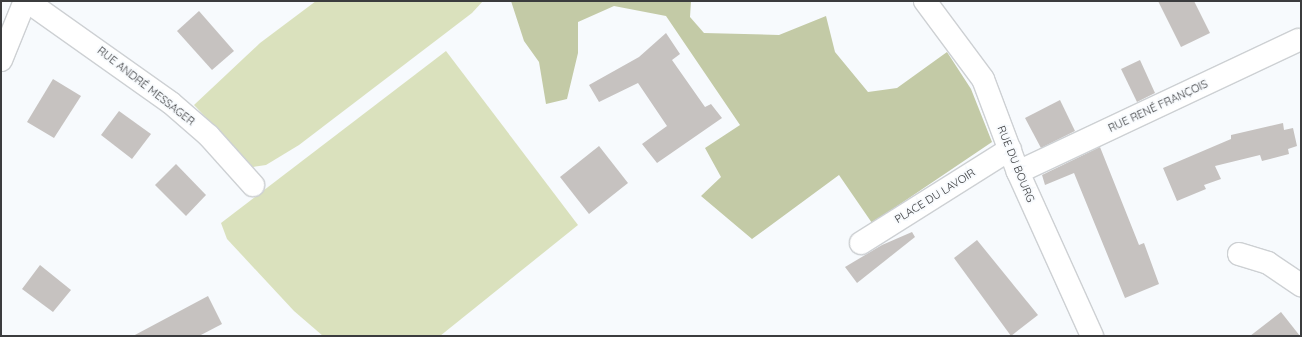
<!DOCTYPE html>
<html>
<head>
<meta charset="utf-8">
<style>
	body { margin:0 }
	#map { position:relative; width:1302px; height:337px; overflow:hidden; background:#f7fafd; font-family:Quicksand,sans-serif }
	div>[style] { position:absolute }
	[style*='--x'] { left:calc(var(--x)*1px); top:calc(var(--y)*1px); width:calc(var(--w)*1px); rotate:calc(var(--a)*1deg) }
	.green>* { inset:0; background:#dae1bd }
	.forest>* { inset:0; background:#c3caa6 }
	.building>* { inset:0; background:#c6c2c0 }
	.roads { filter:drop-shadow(1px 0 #cdd0d3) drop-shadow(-1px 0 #cdd0d3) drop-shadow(0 1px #cdd0d3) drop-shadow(0 -1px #cdd0d3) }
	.minor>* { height:22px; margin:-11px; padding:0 11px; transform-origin:11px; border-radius:11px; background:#fff }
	span { translate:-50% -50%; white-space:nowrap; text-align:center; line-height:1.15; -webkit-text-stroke:3.5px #f7fafd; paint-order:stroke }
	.street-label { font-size:11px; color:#3b3c3e }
	.frame { position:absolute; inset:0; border:2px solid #3b3c3e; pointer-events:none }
</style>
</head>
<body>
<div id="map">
	<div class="green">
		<i style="clip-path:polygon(316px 1px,483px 1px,472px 13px,299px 145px,266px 165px,253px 167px,194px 105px,260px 43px)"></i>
		<i style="clip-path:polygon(446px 51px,578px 225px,440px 336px,323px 336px,294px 311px,227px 239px,221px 223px)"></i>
	</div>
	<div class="forest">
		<i style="clip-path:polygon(511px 1px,691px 1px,690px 17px,704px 33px,779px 35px,826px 16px,835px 52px,868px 92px,897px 88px,947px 52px,971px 89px,992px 142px,872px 223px,839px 175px,752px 239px,701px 196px,721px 177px,705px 148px,740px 125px,666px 16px,614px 6px,578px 22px,578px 53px,567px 99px,546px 104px,539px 62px,524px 41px)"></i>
	</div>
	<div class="building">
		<i style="clip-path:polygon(1158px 1px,1194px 1px,1210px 33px,1181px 47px)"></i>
		<i style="clip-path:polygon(199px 11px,234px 51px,212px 70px,177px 31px)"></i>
		<i style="clip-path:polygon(666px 33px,680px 54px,672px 60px,705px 107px,711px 104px,722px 118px,657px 163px,642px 144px,667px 126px,638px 83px,599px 102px,589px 85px,639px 57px)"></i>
		<i style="clip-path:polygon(1140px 60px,1155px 93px,1137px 102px,1121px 69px)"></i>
		<i style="clip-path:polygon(53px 79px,81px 96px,54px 138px,27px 122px)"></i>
		<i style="clip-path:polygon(1060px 100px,1075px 131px,1041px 148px,1025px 118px)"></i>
		<i style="clip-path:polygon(119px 111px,151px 134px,132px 159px,101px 135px)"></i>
		<i style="clip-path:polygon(1283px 123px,1284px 130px,1293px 128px,1297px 146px,1288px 149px,1289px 154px,1262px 161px,1260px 155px,1215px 166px,1221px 179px,1204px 185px,1206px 189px,1177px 201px,1163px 168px,1231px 139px,1231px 135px)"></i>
		<i style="clip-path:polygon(599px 146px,628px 183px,589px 214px,560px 177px)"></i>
		<i style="clip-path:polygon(1100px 147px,1139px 245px,1144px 243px,1159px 284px,1125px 298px,1074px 173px,1045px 185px,1042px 175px)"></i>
		<i style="clip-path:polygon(176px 164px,206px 195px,186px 216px,155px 185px)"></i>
		<i style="clip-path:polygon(912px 232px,915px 237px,857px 283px,845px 267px,882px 245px)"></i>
		<i style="clip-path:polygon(977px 240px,1038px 315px,1011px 336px,954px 258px)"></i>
		<i style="clip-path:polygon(40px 265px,71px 290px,53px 312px,22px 289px)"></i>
		<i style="clip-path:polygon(208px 296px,222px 324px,199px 336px,133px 336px)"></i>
		<i style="clip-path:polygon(1281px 312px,1300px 336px,1250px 336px)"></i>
	</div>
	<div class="roads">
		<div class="minor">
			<i style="--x:27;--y:1;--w:176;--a:35.3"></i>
			<i style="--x:171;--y:103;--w:50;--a:41"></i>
			<i style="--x:209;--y:136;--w:66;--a:48.1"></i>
			<i style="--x:925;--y:1;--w:97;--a:53.4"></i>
			<i style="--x:983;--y:79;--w:99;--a:69.4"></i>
			<i style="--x:1018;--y:172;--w:180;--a:65.7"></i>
			<i style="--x:1;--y:60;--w:64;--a:-67.9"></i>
			<i style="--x:1018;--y:172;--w:310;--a:-25.2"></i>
			<i style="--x:861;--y:243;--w:176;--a:-32.2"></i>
			<i style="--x:1239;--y:254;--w:30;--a:17"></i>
			<i style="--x:1268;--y:263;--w:40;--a:34"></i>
		</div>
	</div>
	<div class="street-label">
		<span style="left:146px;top:86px;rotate:38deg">RUE ANDRÉ MESSAGER</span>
		<span style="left:1158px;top:106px;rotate:-25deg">RUE RENÉ FRANÇOIS</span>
		<span style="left:1016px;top:164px;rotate:68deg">RUE DU BOURG</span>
		<span style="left:935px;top:196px;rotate:-32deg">PLACE DU LAVOIR</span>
	</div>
	<div class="frame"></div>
</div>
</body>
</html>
